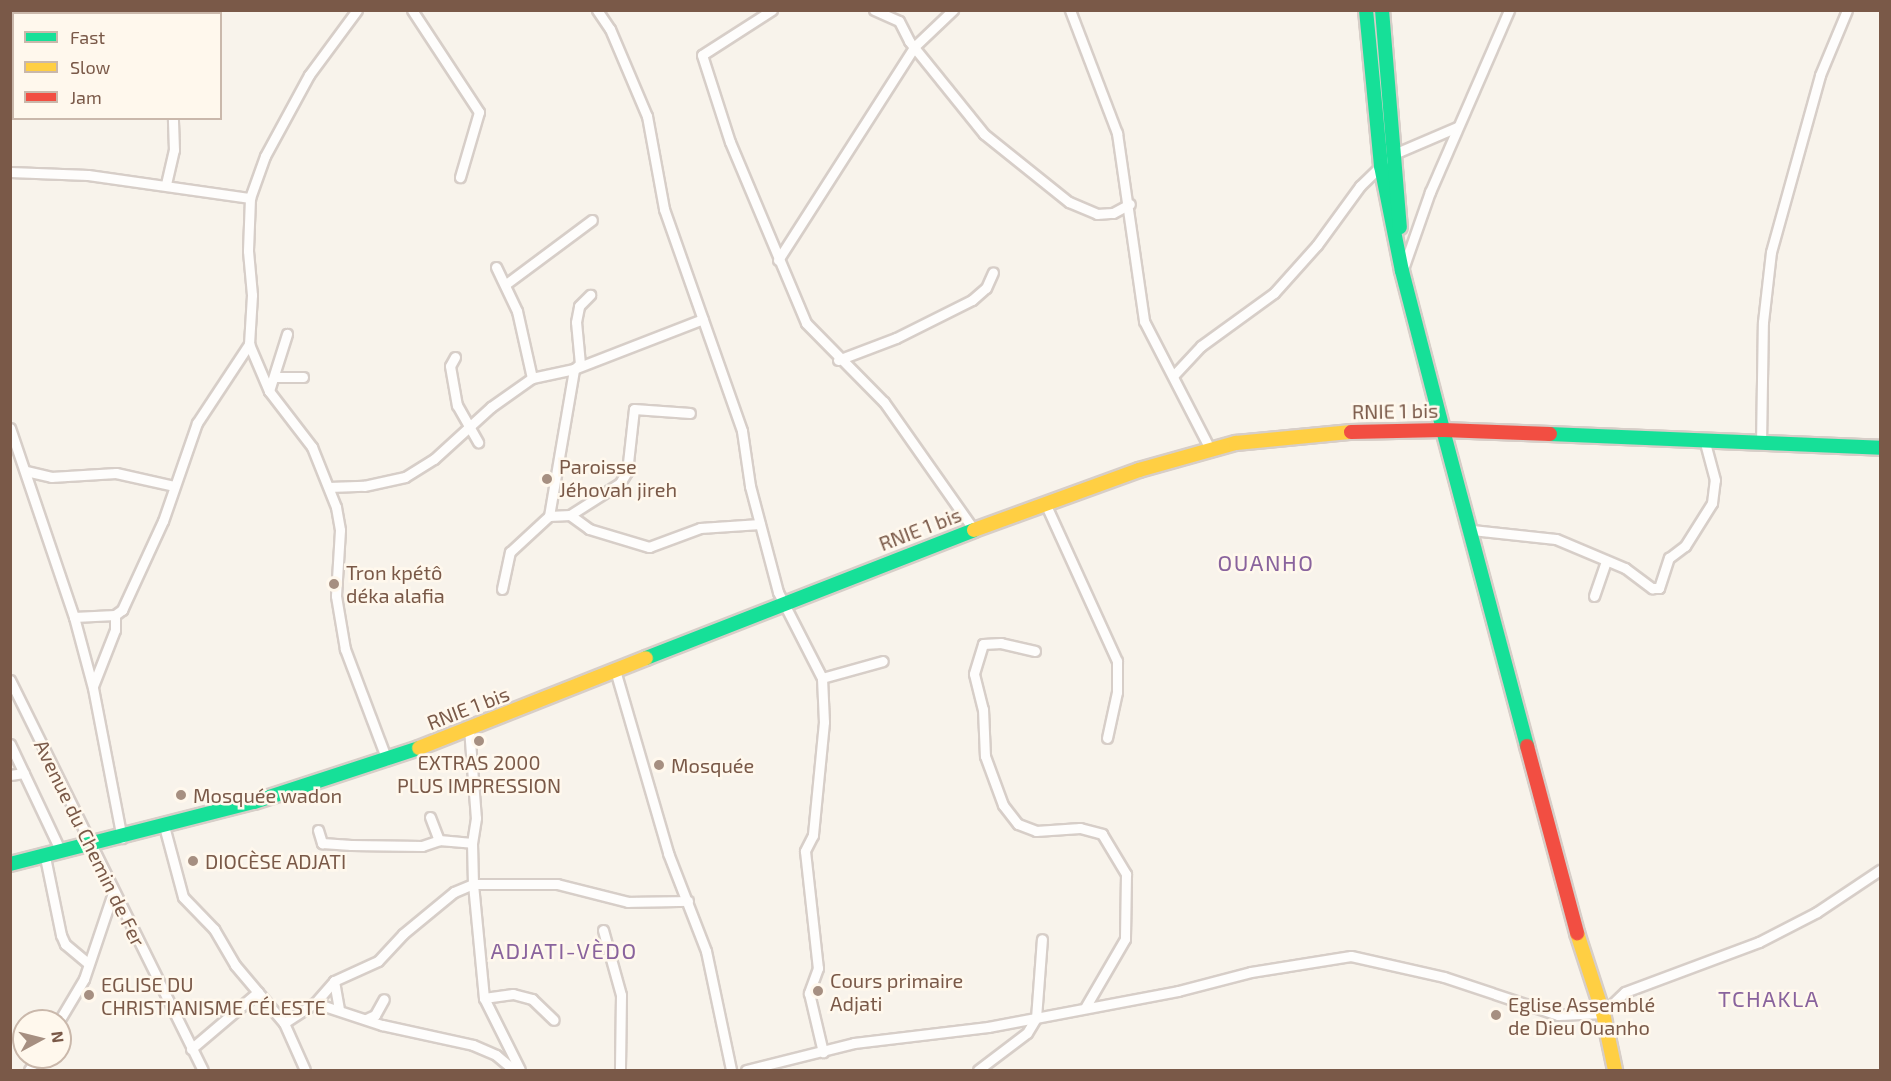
<!DOCTYPE html>
<html>
<head>
<meta charset="utf-8">
<style>
	body { margin:0 }
	#map { position:relative; width:1891px; height:1081px; overflow:hidden; background:#f8f3eb; font-family:"Exo 2",sans-serif }
	div>[style] { position:absolute }
	[style*='--x'] { left:calc(var(--x)*1px); top:calc(var(--y)*1px); width:calc(var(--w)*1px); rotate:calc(var(--a)*1deg) }
	.roads { filter:drop-shadow(2px 0 #d7cec8) drop-shadow(-2px 0 #d7cec8) drop-shadow(0 2px #d7cec8) drop-shadow(0 -2px #d7cec8) }
	.street>* { height:9px; margin:-4.5px; padding:0 4.5px; transform-origin:4.5px; border-radius:4.5px; background:#fefdfc }
	.fast>* { height:14px; margin:-7px; padding:0 7px; transform-origin:7px; border-radius:7px; background:#16e098 }
	.slow>* { height:14px; margin:-7px; padding:0 7px; transform-origin:7px; border-radius:7px; background:#ffcf43 }
	.jam>* { height:14px; margin:-7px; padding:0 7px; transform-origin:7px; border-radius:7px; background:#f24e42 }
	.dots>* { width:16px; height:16px; translate:-50% -50%; box-sizing:border-box; border:3px solid #fff8ed; border-radius:50% }
	span { translate:-50% -50%; white-space:nowrap; text-align:center; line-height:1.15; -webkit-text-stroke:5px #fff8ed; paint-order:stroke }
	.street-label { font-size:20px; color:#7a5948 }
	.poi-label { font-size:20px; color:#7a5948 }
	.left { translate:0 -50%; text-align:left }
	.quarter-label { font-size:22px; color:#89639d; letter-spacing:1.5px }
	.frame { position:absolute; inset:0; border:12px solid #7a5948; pointer-events:none }
	.legend { position:absolute; left:12px; top:12px; width:210px; height:108px; box-sizing:border-box; background:#fff8ed; border:2px solid #cab8ab; margin:0; padding:8px 10px; list-style:none; font-size:18px; color:#7a5948 }
	.legend li { display:flex; align-items:center; gap:12px; height:30px }
	.legend b { width:30px; border:2px solid #cab8ab }
	.north { position:absolute; left:12px; top:1009px; width:60px; height:60px; box-sizing:border-box; background:#fff8ed; border:2px solid #cab8ab; border-radius:50%; rotate:83deg; font-size:16px; font-weight:700; line-height:24px; text-align:center; color:#7a5948 }
	.north::after { content:''; display:block; margin:auto; width:21px; height:27px; background:#a68f81; clip-path:polygon(50% 0,100% 100%,50% 72%,0 100%) }
</style>
</head>
<body>
<div id="map">
	<div class="roads">
		<div class="street">
			<i style="--x:357;--y:10;--w:81;--a:126.4"></i>
			<i style="--x:309;--y:75;--w:92;--a:118.5"></i>
			<i style="--x:265;--y:156;--w:45;--a:109.7"></i>
			<i style="--x:250;--y:198;--w:53;--a:92.2"></i>
			<i style="--x:248;--y:251;--w:44;--a:84.8"></i>
			<i style="--x:252;--y:295;--w:49;--a:93.5"></i>
			<i style="--x:249;--y:344;--w:51;--a:66.9"></i>
			<i style="--x:269;--y:391;--w:71;--a:52.5"></i>
			<i style="--x:312;--y:447;--w:65;--a:68.2"></i>
			<i style="--x:336;--y:507;--w:23;--a:80"></i>
			<i style="--x:340;--y:530;--w:66;--a:93.5"></i>
			<i style="--x:336;--y:596;--w:54;--a:80.4"></i>
			<i style="--x:345;--y:649;--w:119;--a:69.3"></i>
			<i style="--x:412;--y:10;--w:122;--a:56.7"></i>
			<i style="--x:479;--y:112;--w:68;--a:106.3"></i>
			<i style="--x:597;--y:10;--w:23;--a:56"></i>
			<i style="--x:610;--y:29;--w:95;--a:67"></i>
			<i style="--x:647;--y:116;--w:95;--a:79.6"></i>
			<i style="--x:664;--y:209;--w:235;--a:70.6"></i>
			<i style="--x:742;--y:431;--w:56;--a:81.7"></i>
			<i style="--x:750;--y:486;--w:110;--a:75.2"></i>
			<i style="--x:778;--y:592;--w:97;--a:62.9"></i>
			<i style="--x:822;--y:678;--w:44;--a:87.4"></i>
			<i style="--x:824;--y:722;--w:114;--a:95.6"></i>
			<i style="--x:813;--y:835;--w:18;--a:117"></i>
			<i style="--x:805;--y:851;--w:118;--a:83.7"></i>
			<i style="--x:818;--y:968;--w:27;--a:110"></i>
			<i style="--x:809;--y:993;--w:61;--a:76.7"></i>
			<i style="--x:772;--y:10;--w:83;--a:147.3"></i>
			<i style="--x:702;--y:55;--w:91;--a:72.2"></i>
			<i style="--x:730;--y:142;--w:196;--a:67.2"></i>
			<i style="--x:806;--y:323;--w:111;--a:45.4"></i>
			<i style="--x:884;--y:402;--w:156;--a:54.9"></i>
			<i style="--x:874;--y:10;--w:27;--a:24"></i>
			<i style="--x:899;--y:21;--w:22;--a:63"></i>
			<i style="--x:909;--y:41;--w:119;--a:51.1"></i>
			<i style="--x:984;--y:134;--w:109;--a:38.7"></i>
			<i style="--x:1069;--y:202;--w:30;--a:23"></i>
			<i style="--x:1097;--y:214;--w:16;--a:-4"></i>
			<i style="--x:1113;--y:213;--w:19;--a:-28"></i>
			<i style="--x:1070;--y:10;--w:132;--a:69.1"></i>
			<i style="--x:1117;--y:133;--w:190;--a:81.8"></i>
			<i style="--x:1144;--y:321;--w:144;--a:62.7"></i>
			<i style="--x:161;--y:14;--w:4;--a:-76"></i>
			<i style="--x:10;--y:172;--w:78;--a:2.2"></i>
			<i style="--x:88;--y:175;--w:164;--a:8.1"></i>
			<i style="--x:166;--y:184;--w:35;--a:-77"></i>
			<i style="--x:174;--y:150;--w:32;--a:-92"></i>
			<i style="--x:778;--y:260;--w:253;--a:-57.4"></i>
			<i style="--x:914;--y:47;--w:54;--a:-43.5"></i>
			<i style="--x:496;--y:267;--w:49;--a:64.5"></i>
			<i style="--x:517;--y:311;--w:69;--a:77.4"></i>
			<i style="--x:1403;--y:269;--w:82;--a:-70.7"></i>
			<i style="--x:1430;--y:192;--w:198;--a:-66.5"></i>
			<i style="--x:506;--y:284;--w:107;--a:-36.7"></i>
			<i style="--x:455;--y:357;--w:10;--a:119"></i>
			<i style="--x:450;--y:366;--w:40;--a:80"></i>
			<i style="--x:457;--y:405;--w:43;--a:60.4"></i>
			<i style="--x:838;--y:360;--w:62;--a:-20.8"></i>
			<i style="--x:896;--y:338;--w:85;--a:-26.6"></i>
			<i style="--x:972;--y:300;--w:18;--a:-41"></i>
			<i style="--x:986;--y:288;--w:17;--a:-66"></i>
			<i style="--x:1173;--y:376;--w:41;--a:-47"></i>
			<i style="--x:1201;--y:346;--w:90;--a:-36"></i>
			<i style="--x:1274;--y:293;--w:64;--a:-48.1"></i>
			<i style="--x:1317;--y:245;--w:73;--a:-53.9"></i>
			<i style="--x:1360;--y:186;--w:29;--a:-44"></i>
			<i style="--x:1381;--y:166;--w:20;--a:-41"></i>
			<i style="--x:1396;--y:153;--w:66;--a:-23.1"></i>
			<i style="--x:276;--y:377;--w:27;--a:0"></i>
			<i style="--x:269;--y:391;--w:60;--a:-72.5"></i>
			<i style="--x:10;--y:428;--w:200;--a:71.3"></i>
			<i style="--x:74;--y:617;--w:73;--a:75"></i>
			<i style="--x:93;--y:688;--w:153;--a:79.1"></i>
			<i style="--x:1761;--y:444;--w:122;--a:-89.1"></i>
			<i style="--x:1763;--y:322;--w:70;--a:-83.5"></i>
			<i style="--x:1771;--y:252;--w:184;--a:-74.5"></i>
			<i style="--x:1820;--y:75;--w:70;--a:-67.4"></i>
			<i style="--x:26;--y:471;--w:26;--a:13"></i>
			<i style="--x:51;--y:477;--w:65;--a:-3.5"></i>
			<i style="--x:116;--y:473;--w:59;--a:12.6"></i>
			<i style="--x:329;--y:487;--w:35;--a:-2"></i>
			<i style="--x:364;--y:486;--w:42;--a:-12.4"></i>
			<i style="--x:405;--y:477;--w:34;--a:-32"></i>
			<i style="--x:434;--y:459;--w:77;--a:-42.4"></i>
			<i style="--x:491;--y:407;--w:50;--a:-35.3"></i>
			<i style="--x:532;--y:378;--w:43;--a:-12.1"></i>
			<i style="--x:574;--y:369;--w:138;--a:-21.2"></i>
			<i style="--x:1045;--y:503;--w:174;--a:65.5"></i>
			<i style="--x:1117;--y:661;--w:31;--a:90"></i>
			<i style="--x:1117;--y:692;--w:47;--a:102.3"></i>
			<i style="--x:570;--y:515;--w:59;--a:-32.6"></i>
			<i style="--x:620;--y:483;--w:13;--a:-58"></i>
			<i style="--x:627;--y:472;--w:63;--a:-83.7"></i>
			<i style="--x:634;--y:409;--w:56;--a:4.1"></i>
			<i style="--x:549;--y:516;--w:149;--a:-80.3"></i>
			<i style="--x:574;--y:369;--w:8;--a:-40"></i>
			<i style="--x:580;--y:364;--w:42;--a:-95.4"></i>
			<i style="--x:576;--y:322;--w:16;--a:-79"></i>
			<i style="--x:579;--y:306;--w:16;--a:-45"></i>
			<i style="--x:1472;--y:530;--w:84;--a:6.1"></i>
			<i style="--x:1556;--y:539;--w:75;--a:22.8"></i>
			<i style="--x:1625;--y:568;--w:34;--a:37"></i>
			<i style="--x:1652;--y:588;--w:7;--a:0"></i>
			<i style="--x:1659;--y:588;--w:32;--a:-72"></i>
			<i style="--x:1669;--y:558;--w:20;--a:-37"></i>
			<i style="--x:1685;--y:546;--w:51;--a:-57.9"></i>
			<i style="--x:1712;--y:503;--w:23;--a:-83"></i>
			<i style="--x:1715;--y:480;--w:38;--a:-105"></i>
			<i style="--x:502;--y:589;--w:38;--a:-78"></i>
			<i style="--x:510;--y:552;--w:53;--a:-42.7"></i>
			<i style="--x:549;--y:516;--w:21;--a:-3"></i>
			<i style="--x:570;--y:515;--w:24;--a:36"></i>
			<i style="--x:589;--y:529;--w:63;--a:16.7"></i>
			<i style="--x:649;--y:547;--w:54;--a:-20.4"></i>
			<i style="--x:700;--y:528;--w:60;--a:-3.8"></i>
			<i style="--x:1594;--y:596;--w:36;--a:-71"></i>
			<i style="--x:74;--y:617;--w:41;--a:-2.8"></i>
			<i style="--x:115;--y:615;--w:9;--a:-36"></i>
			<i style="--x:122;--y:610;--w:98;--a:-65.3"></i>
			<i style="--x:163;--y:521;--w:104;--a:-70.9"></i>
			<i style="--x:197;--y:423;--w:95;--a:-56.6"></i>
			<i style="--x:1035;--y:651;--w:35;--a:-167"></i>
			<i style="--x:1001;--y:643;--w:18;--a:177"></i>
			<i style="--x:983;--y:644;--w:31;--a:107"></i>
			<i style="--x:974;--y:674;--w:36;--a:76"></i>
			<i style="--x:983;--y:709;--w:47;--a:87.6"></i>
			<i style="--x:985;--y:756;--w:52;--a:69.8"></i>
			<i style="--x:1003;--y:805;--w:24;--a:52"></i>
			<i style="--x:1018;--y:824;--w:19;--a:21"></i>
			<i style="--x:1036;--y:831;--w:44;--a:-3.9"></i>
			<i style="--x:1080;--y:828;--w:23;--a:15"></i>
			<i style="--x:1102;--y:834;--w:47;--a:59"></i>
			<i style="--x:1126;--y:874;--w:65;--a:90.9"></i>
			<i style="--x:1125;--y:939;--w:78;--a:120.2"></i>
			<i style="--x:615;--y:670;--w:191;--a:73.8"></i>
			<i style="--x:668;--y:853;--w:105;--a:68.8"></i>
			<i style="--x:706;--y:951;--w:122;--a:78.1"></i>
			<i style="--x:822;--y:678;--w:63;--a:-15.6"></i>
			<i style="--x:10;--y:680;--w:435;--a:63.7"></i>
			<i style="--x:93;--y:686;--w:60;--a:-68.6"></i>
			<i style="--x:115;--y:630;--w:15;--a:-90"></i>
			<i style="--x:469;--y:728;--w:90;--a:85.6"></i>
			<i style="--x:476;--y:818;--w:25;--a:99"></i>
			<i style="--x:472;--y:843;--w:41;--a:88.6"></i>
			<i style="--x:473;--y:884;--w:115;--a:84.5"></i>
			<i style="--x:484;--y:998;--w:80;--a:63.4"></i>
			<i style="--x:10;--y:744;--w:119;--a:64.7"></i>
			<i style="--x:10;--y:775;--w:14;--a:-8"></i>
			<i style="--x:430;--y:817;--w:25;--a:69"></i>
			<i style="--x:164;--y:826;--w:73;--a:75"></i>
			<i style="--x:183;--y:897;--w:45;--a:45.9"></i>
			<i style="--x:214;--y:929;--w:42;--a:59.7"></i>
			<i style="--x:235;--y:965;--w:76;--a:49.8"></i>
			<i style="--x:284;--y:1023;--w:51;--a:65.9"></i>
			<i style="--x:318;--y:830;--w:14;--a:73"></i>
			<i style="--x:322;--y:843;--w:29;--a:4"></i>
			<i style="--x:351;--y:845;--w:71;--a:0.8"></i>
			<i style="--x:422;--y:846;--w:18;--a:-19"></i>
			<i style="--x:439;--y:840;--w:33;--a:5"></i>
			<i style="--x:45;--y:857;--w:80;--a:78.4"></i>
			<i style="--x:61;--y:935;--w:10;--a:66"></i>
			<i style="--x:65;--y:944;--w:30;--a:40"></i>
			<i style="--x:603;--y:930;--w:67;--a:74.5"></i>
			<i style="--x:621;--y:995;--w:75;--a:90.8"></i>
			<i style="--x:334;--y:981;--w:29;--a:80"></i>
			<i style="--x:484;--y:998;--w:29;--a:-8"></i>
			<i style="--x:513;--y:994;--w:20;--a:15"></i>
			<i style="--x:532;--y:999;--w:30;--a:44"></i>
			<i style="--x:315;--y:1003;--w:71;--a:18.2"></i>
			<i style="--x:382;--y:1025;--w:93;--a:12.4"></i>
			<i style="--x:473;--y:1045;--w:25;--a:23"></i>
			<i style="--x:496;--y:1055;--w:23;--a:40"></i>
			<i style="--x:366;--y:1019;--w:10;--a:-24"></i>
			<i style="--x:375;--y:1015;--w:18;--a:-61"></i>
			<i style="--x:59;--y:1021;--w:49;--a:-59.2"></i>
			<i style="--x:84;--y:979;--w:91;--a:-71.4"></i>
			<i style="--x:284;--y:1023;--w:37;--a:-33"></i>
			<i style="--x:315;--y:1003;--w:29;--a:-49"></i>
			<i style="--x:334;--y:981;--w:48;--a:-24.4"></i>
			<i style="--x:378;--y:961;--w:37;--a:-47"></i>
			<i style="--x:403;--y:934;--w:66;--a:-39.5"></i>
			<i style="--x:454;--y:892;--w:21;--a:-23"></i>
			<i style="--x:473;--y:884;--w:84;--a:0"></i>
			<i style="--x:557;--y:884;--w:73;--a:14.2"></i>
			<i style="--x:628;--y:902;--w:60;--a:-1"></i>
			<i style="--x:191;--y:1049;--w:88;--a:-40.4"></i>
			<i style="--x:29;--y:1070;--w:16;--a:-55"></i>
			<i style="--x:746;--y:1070;--w:111;--a:-14"></i>
			<i style="--x:854;--y:1043;--w:135;--a:-6.8"></i>
			<i style="--x:988;--y:1027;--w:193;--a:-10.7"></i>
			<i style="--x:1178;--y:991;--w:75;--a:-14.6"></i>
			<i style="--x:1251;--y:972;--w:101;--a:-9.1"></i>
			<i style="--x:1351;--y:956;--w:95;--a:12.7"></i>
			<i style="--x:1444;--y:977;--w:120;--a:18.4"></i>
			<i style="--x:1558;--y:1015;--w:45;--a:-2.5"></i>
			<i style="--x:1603;--y:1013;--w:30;--a:-44"></i>
			<i style="--x:1625;--y:992;--w:143;--a:-20.5"></i>
			<i style="--x:1759;--y:942;--w:65;--a:-27.3"></i>
			<i style="--x:1817;--y:912;--w:76;--a:-33.7"></i>
			<i style="--x:978;--y:1070;--w:61;--a:-37.1"></i>
			<i style="--x:1027;--y:1033;--w:17;--a:-59"></i>
			<i style="--x:1036;--y:1018;--w:79;--a:-85.7"></i>
		</div>
		<div class="fast">
			<i style="--x:1366;--y:10;--w:157;--a:84.5"></i>
			<i style="--x:1381;--y:166;--w:107;--a:78.7"></i>
			<i style="--x:1402;--y:271;--w:164;--a:75.5"></i>
			<i style="--x:1382;--y:10;--w:218;--a:85.3"></i>
			<i style="--x:1443;--y:430;--w:327;--a:75.1"></i>
			<i style="--x:1550;--y:434;--w:330;--a:2.4"></i>
			<i style="--x:646;--y:658;--w:352;--a:-21.3"></i>
			<i style="--x:10;--y:864;--w:252;--a:-14.3"></i>
			<i style="--x:254;--y:802;--w:174;--a:-18.1"></i>
		</div>
		<div class="slow">
			<i style="--x:974;--y:530;--w:176;--a:-20"></i>
			<i style="--x:1139;--y:470;--w:101;--a:-15.6"></i>
			<i style="--x:1236;--y:443;--w:116;--a:-5.5"></i>
			<i style="--x:419;--y:748;--w:244;--a:-21.6"></i>
			<i style="--x:1577;--y:933;--w:84;--a:72"></i>
			<i style="--x:1603;--y:1013;--w:58;--a:78.1"></i>
		</div>
		<div class="jam">
			<i style="--x:1351;--y:432;--w:92;--a:-1.2"></i>
			<i style="--x:1443;--y:430;--w:107;--a:2.1"></i>
			<i style="--x:1527;--y:746;--w:194;--a:75"></i>
		</div>
	</div>
	<div class="dots">
		<i style="left:547px;top:479px;background:#a68f81"></i>
		<i style="left:334px;top:584px;background:#a68f81"></i>
		<i style="left:479px;top:741px;background:#a68f81"></i>
		<i style="left:659px;top:765px;background:#a68f81"></i>
		<i style="left:181px;top:795px;background:#a68f81"></i>
		<i style="left:193px;top:861px;background:#a68f81"></i>
		<i style="left:818px;top:991px;background:#a68f81"></i>
		<i style="left:89px;top:995px;background:#a68f81"></i>
		<i style="left:1496px;top:1015px;background:#a68f81"></i>
	</div>
	<div class="street-label">
		<span style="left:1395px;top:411px;rotate:-1deg">RNIE 1 bis</span>
		<span style="left:920px;top:529px;rotate:-21deg">RNIE 1 bis</span>
		<span style="left:468px;top:708px;rotate:-21deg">RNIE 1 bis</span>
		<span style="left:90px;top:843px;rotate:64deg">Avenue du Chemin de Fer</span>
	</div>
	<div class="poi-label">
		<span class="left" style="left:559px;top:478px">Paroisse<br>Jéhovah jireh</span>
		<span class="left" style="left:346px;top:584px">Tron kpétô<br>déka alafia</span>
		<span style="left:479px;top:774px">EXTRAS 2000<br>PLUS IMPRESSION</span>
		<span class="left" style="left:671px;top:765px">Mosquée</span>
		<span class="left" style="left:193px;top:795px">Mosquée wadon</span>
		<span class="left" style="left:205px;top:861px">DIOCÈSE ADJATI</span>
		<span class="left" style="left:830px;top:992px">Cours primaire<br>Adjati</span>
		<span class="left" style="left:101px;top:996px">EGLISE DU<br>CHRISTIANISME CÉLESTE</span>
		<span class="left" style="left:1508px;top:1016px">Eglise Assemblé<br>de Dieu Ouanho</span>
	</div>
	<div class="quarter-label">
		<span style="left:1266px;top:563px">OUANHO</span>
		<span style="left:564px;top:951px">ADJATI-VÈDO</span>
		<span style="left:1769px;top:999px">TCHAKLA</span>
	</div>
	<div class="frame"></div>
	<ul class="legend">
	<li><b style="height:8px;background:#16e098"></b>Fast</li>
	<li><b style="height:8px;background:#ffcf43"></b>Slow</li>
	<li><b style="height:8px;background:#f24e42"></b>Jam</li>
	</ul>
	<div class="north">N</div>
</div>
</body>
</html>
